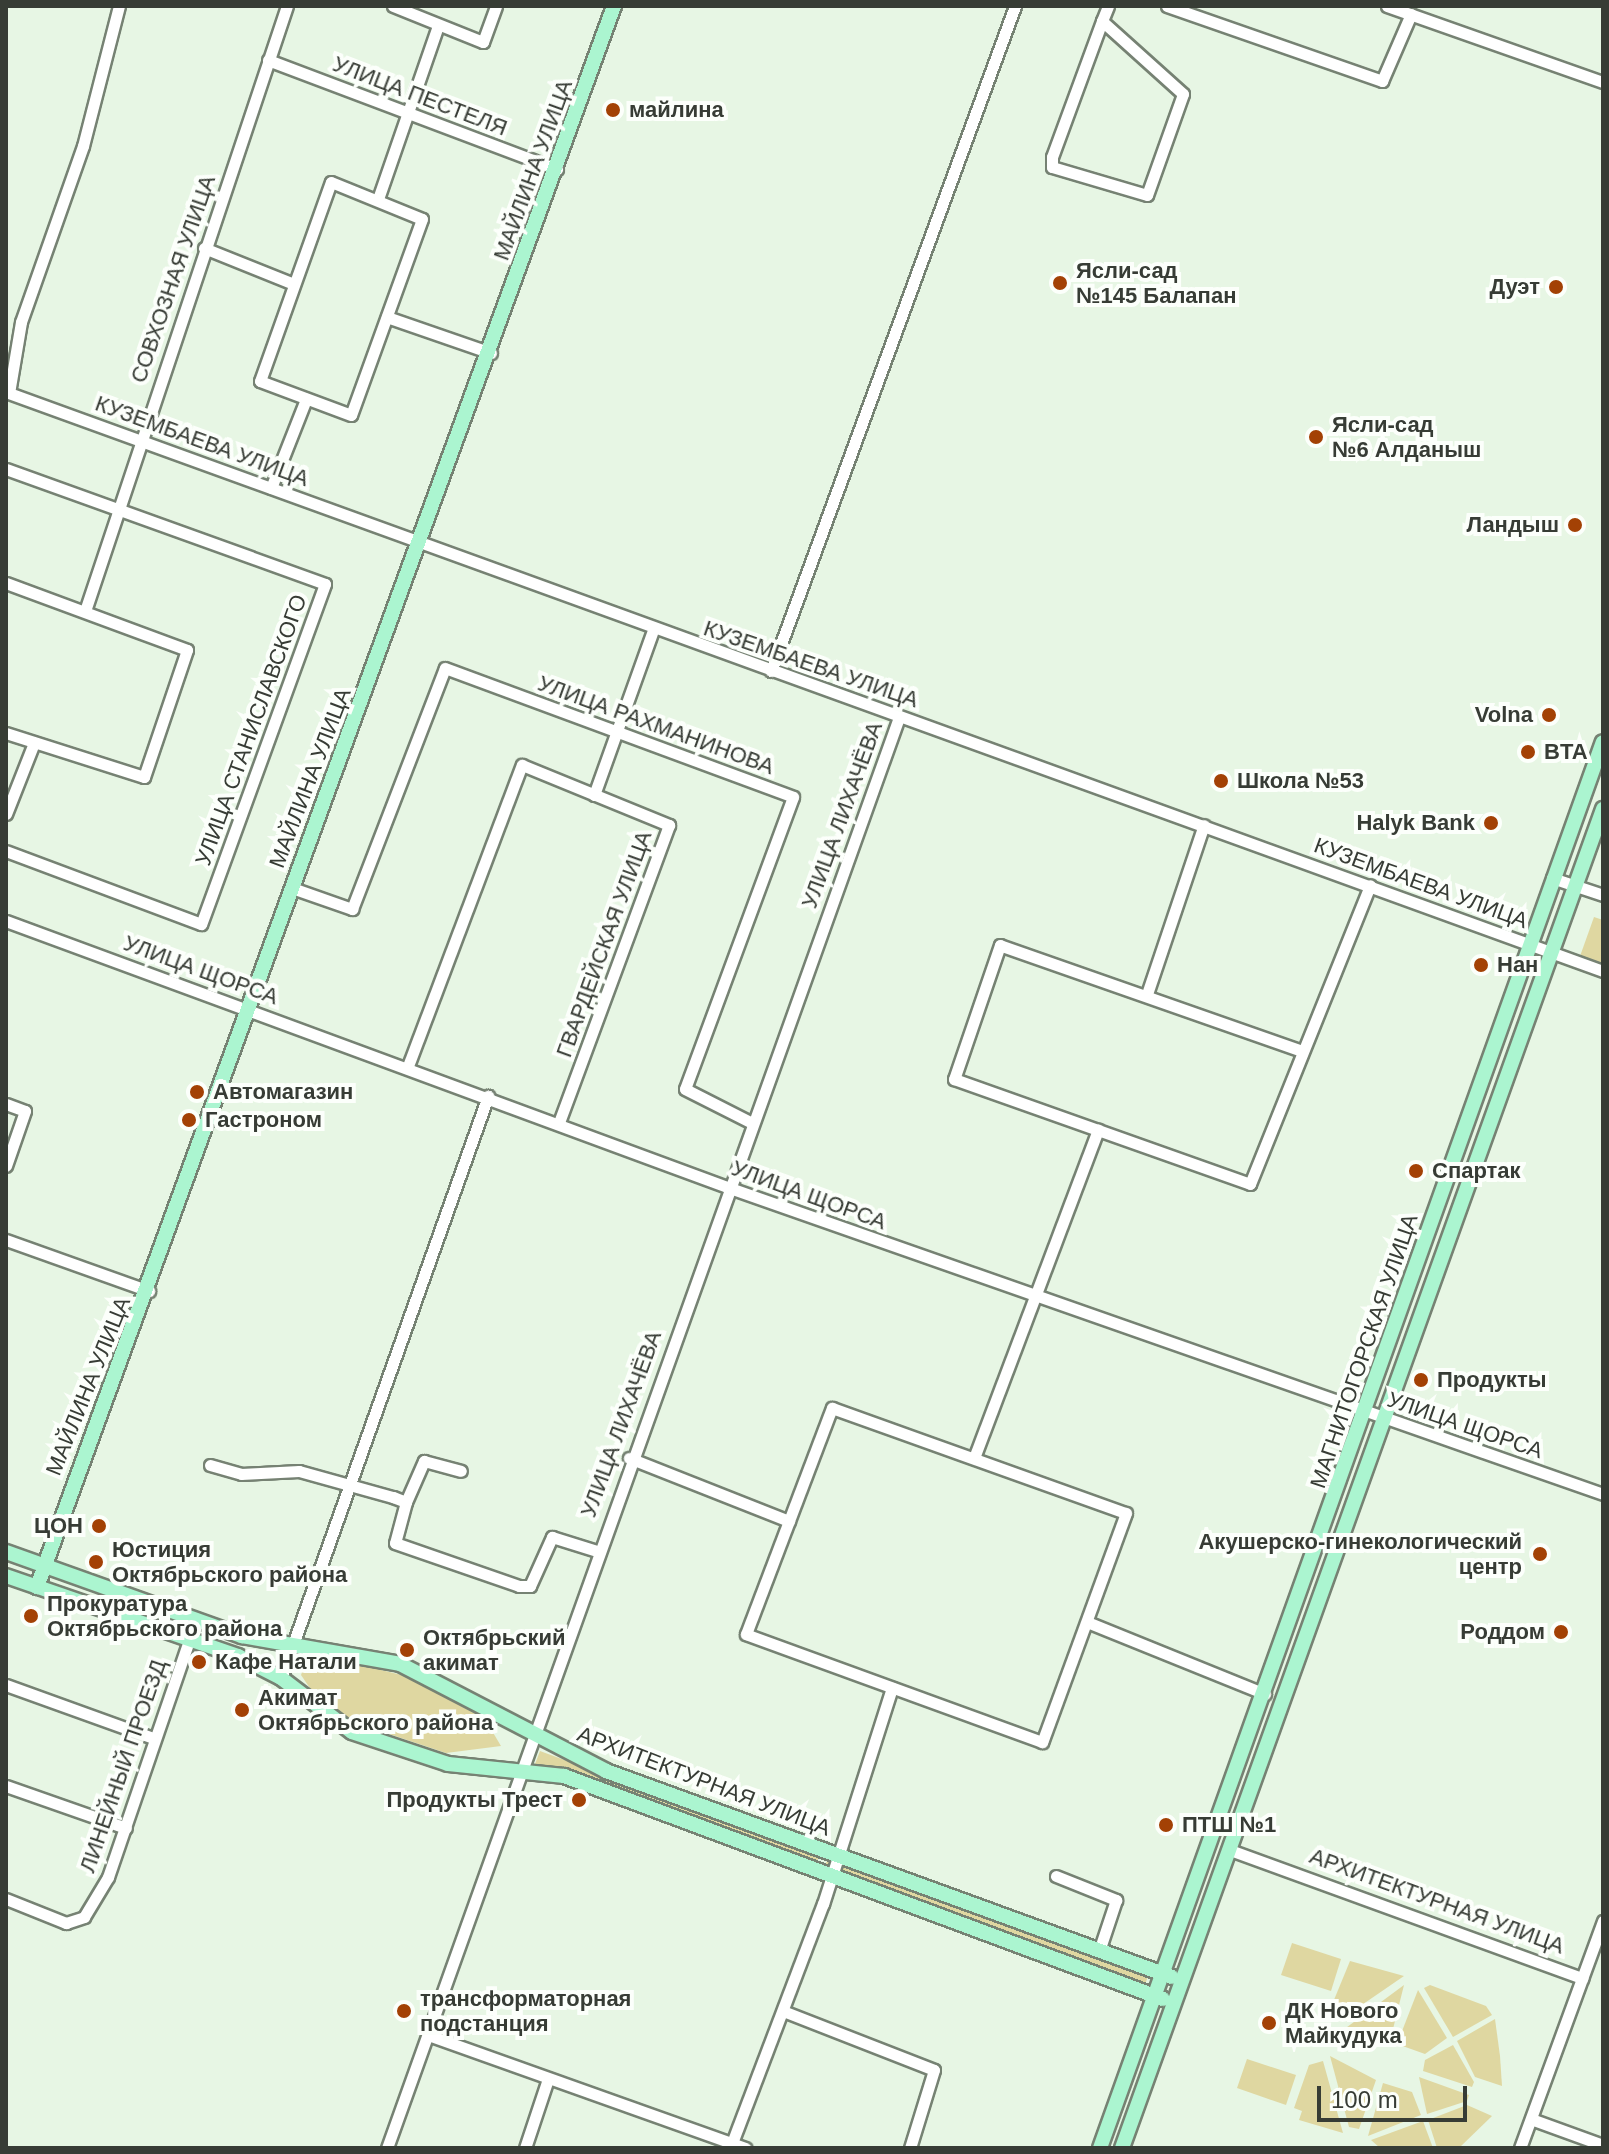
<!DOCTYPE html>
<html>
<head>
<meta charset="utf-8">
<style>
	body { margin:0 }
	#map { position:relative; width:1609px; height:2154px; overflow:hidden; background:#e7f6e4; font-family:Arial,sans-serif }
	div>[style] { position:absolute }
	[style*='--x'] { left:calc(var(--x)*1px); top:calc(var(--y)*1px); width:calc(var(--w)*1px); rotate:calc(var(--a)*1deg) }
	.green>* { inset:0; background:#dfd7a1 }
	.roads { filter:drop-shadow(2px 0 #768273) drop-shadow(-2px 0 #768273) drop-shadow(0 2px #768273) drop-shadow(0 -2px #768273) }
	.minor>* { height:11px; margin:-5.5px; padding:0 5.5px; transform-origin:5.5px; border-radius:5.5px; background:#fff }
	.major>* { height:14px; margin:-7px; padding:0 7px; transform-origin:7px; border-radius:7px; background:#abf5d0 }
	.dots>* { width:22px; height:22px; translate:-50% -50%; box-sizing:border-box; border:4px solid #fcfffb; border-radius:50% }
	span { translate:-50% -50%; white-space:nowrap; text-align:center; line-height:1.15; -webkit-text-stroke:8px #fcfffb; paint-order:stroke }
	.street-label { font-size:22px; color:#373c35 }
	.poi-label { font-size:22px; color:#373c35; font-weight:700 }
	.left { translate:0 -50%; text-align:left }
	.right { translate:-100% -50%; text-align:right }
	.frame { position:absolute; inset:0; border:8px solid #373c35; pointer-events:none }
	.scale { position:absolute; left:1317px; top:2086px; width:150px; height:36px; box-sizing:border-box; border:4px solid #373c35; border-top:0; padding-left:10px; font-size:24px; line-height:28px; white-space:nowrap; color:#373c35; -webkit-text-stroke:6px #fcfffb; paint-order:stroke }
</style>
</head>
<body>
<div id="map">
	<div class="green">
		<i style="clip-path:polygon(1594px 917px,1603px 920px,1603px 968px,1579px 959px)"></i>
		<i style="clip-path:polygon(336px 1659px,422px 1680px,479px 1709px,501px 1746px,446px 1753px,362px 1725px,318px 1700px,301px 1675px,304px 1667px)"></i>
		<i style="clip-path:polygon(540px 1751px,820px 1854px,816px 1864px,535px 1764px)"></i>
		<i style="clip-path:polygon(829px 1856px,1149px 1974px,1144px 1987px,824px 1868px)"></i>
		<i style="clip-path:polygon(1292px 1943px,1341px 1959px,1331px 1991px,1281px 1975px)"></i>
		<i style="clip-path:polygon(1350px 1961px,1404px 1976px,1337px 2022px,1329px 2012px)"></i>
		<i style="clip-path:polygon(1404px 1985px,1390px 2041px,1339px 2033px)"></i>
		<i style="clip-path:polygon(1430px 1985px,1486px 2006px,1492px 2015px,1453px 2037px,1424px 1988px)"></i>
		<i style="clip-path:polygon(1418px 1990px,1447px 2038px,1425px 2054px,1397px 2044px)"></i>
		<i style="clip-path:polygon(1495px 2019px,1500px 2056px,1502px 2086px,1475px 2077px,1457px 2041px)"></i>
		<i style="clip-path:polygon(1453px 2045px,1474px 2082px,1472px 2087px,1423px 2071px,1425px 2060px)"></i>
		<i style="clip-path:polygon(1330px 2056px,1376px 2080px,1359px 2129px,1349px 2127px)"></i>
		<i style="clip-path:polygon(1247px 2059px,1296px 2075px,1286px 2105px,1237px 2088px)"></i>
		<i style="clip-path:polygon(1323px 2061px,1343px 2133px,1299px 2120px,1302px 2111px,1294px 2108px,1309px 2065px)"></i>
		<i style="clip-path:polygon(1419px 2077px,1469px 2095px,1467px 2101px,1427px 2114px)"></i>
		<i style="clip-path:polygon(1383px 2083px,1412px 2092px,1421px 2115px,1368px 2136px)"></i>
		<i style="clip-path:polygon(1467px 2105px,1492px 2116px,1459px 2148px,1437px 2148px,1428px 2120px)"></i>
		<i style="clip-path:polygon(1423px 2121px,1433px 2148px,1380px 2148px,1371px 2140px)"></i>
	</div>
	<div class="roads">
		<div class="minor">
			<i style="--x:393;--y:6;--w:97;--a:21.8"></i>
			<i style="--x:483;--y:42;--w:38;--a:-70"></i>
			<i style="--x:1167;--y:6;--w:228;--a:19.2"></i>
			<i style="--x:1382;--y:81;--w:73;--a:-66.6"></i>
			<i style="--x:1387;--y:6;--w:229;--a:19.4"></i>
			<i style="--x:1102;--y:21;--w:109;--a:42"></i>
			<i style="--x:1183;--y:94;--w:107;--a:109.6"></i>
			<i style="--x:1147;--y:195;--w:99;--a:-163.6"></i>
			<i style="--x:1052;--y:167;--w:10;--a:-90"></i>
			<i style="--x:1052;--y:157;--w:145;--a:-69.8"></i>
			<i style="--x:1102;--y:21;--w:16;--a:-68"></i>
			<i style="--x:268;--y:60;--w:309;--a:20.7"></i>
			<i style="--x:331;--y:182;--w:98;--a:22.1"></i>
			<i style="--x:422;--y:219;--w:208;--a:109.9"></i>
			<i style="--x:351;--y:415;--w:97;--a:-159.5"></i>
			<i style="--x:260;--y:381;--w:211;--a:-70.4"></i>
			<i style="--x:378;--y:199;--w:183;--a:-70.9"></i>
			<i style="--x:204;--y:248;--w:97;--a:21.8"></i>
			<i style="--x:387;--y:317;--w:110;--a:19.1"></i>
			<i style="--x:6;--y:392;--w:1699;--a:19.93"></i>
			<i style="--x:9;--y:393;--w:72;--a:-80.4"></i>
			<i style="--x:21;--y:322;--w:187;--a:-70.6"></i>
			<i style="--x:83;--y:146;--w:145;--a:-75.6"></i>
			<i style="--x:6;--y:469;--w:339;--a:19.8"></i>
			<i style="--x:325;--y:584;--w:362;--a:110"></i>
			<i style="--x:201;--y:924;--w:208;--a:-159.5"></i>
			<i style="--x:271;--y:488;--w:96;--a:-68.5"></i>
			<i style="--x:6;--y:583;--w:193;--a:20.3"></i>
			<i style="--x:187;--y:650;--w:134;--a:108.7"></i>
			<i style="--x:144;--y:777;--w:145;--a:-162.3"></i>
			<i style="--x:85;--y:611;--w:638;--a:-71.54"></i>
			<i style="--x:771;--y:671;--w:708;--a:-69.85"></i>
			<i style="--x:594;--y:795;--w:175;--a:-70.3"></i>
			<i style="--x:6;--y:814;--w:76;--a:-68.5"></i>
			<i style="--x:1552;--y:878;--w:54;--a:18.4"></i>
			<i style="--x:292;--y:888;--w:64;--a:19.3"></i>
			<i style="--x:352;--y:909;--w:258;--a:-68.9"></i>
			<i style="--x:445;--y:668;--w:371;--a:20.3"></i>
			<i style="--x:793;--y:797;--w:311;--a:110.3"></i>
			<i style="--x:685;--y:1089;--w:75;--a:26.9"></i>
			<i style="--x:6;--y:921;--w:769;--a:20.25"></i>
			<i style="--x:727;--y:1187;--w:928;--a:19.31"></i>
			<i style="--x:1147;--y:994;--w:178;--a:-71.4"></i>
			<i style="--x:1302;--y:1051;--w:320;--a:-160.7"></i>
			<i style="--x:1000;--y:945;--w:142;--a:108.9"></i>
			<i style="--x:954;--y:1079;--w:314;--a:19.5"></i>
			<i style="--x:1250;--y:1184;--w:322;--a:-68.1"></i>
			<i style="--x:408;--y:1066;--w:322;--a:-69.3"></i>
			<i style="--x:522;--y:765;--w:159;--a:22.2"></i>
			<i style="--x:669;--y:825;--w:317;--a:110.3"></i>
			<i style="--x:6;--y:1104;--w:20;--a:20"></i>
			<i style="--x:25;--y:1111;--w:58;--a:109.1"></i>
			<i style="--x:6;--y:1240;--w:152;--a:19.6"></i>
			<i style="--x:832;--y:1408;--w:312;--a:19.7"></i>
			<i style="--x:1126;--y:1513;--w:244;--a:110.1"></i>
			<i style="--x:1042;--y:1742;--w:315;--a:-160"></i>
			<i style="--x:746;--y:1634;--w:242;--a:-69.2"></i>
			<i style="--x:629;--y:1458;--w:172;--a:21.5"></i>
			<i style="--x:974;--y:1458;--w:351;--a:-69.3"></i>
			<i style="--x:210;--y:1465;--w:32;--a:16"></i>
			<i style="--x:241;--y:1474;--w:58;--a:-3"></i>
			<i style="--x:299;--y:1471;--w:98;--a:15.5"></i>
			<i style="--x:393;--y:1497;--w:14;--a:21"></i>
			<i style="--x:406;--y:1502;--w:42;--a:105"></i>
			<i style="--x:395;--y:1543;--w:131;--a:19.1"></i>
			<i style="--x:519;--y:1586;--w:11;--a:0"></i>
			<i style="--x:530;--y:1586;--w:54;--a:-65.8"></i>
			<i style="--x:552;--y:1537;--w:47;--a:17.3"></i>
			<i style="--x:406;--y:1502;--w:45;--a:-66.3"></i>
			<i style="--x:424;--y:1461;--w:38;--a:15"></i>
			<i style="--x:1087;--y:1622;--w:192;--a:22"></i>
			<i style="--x:281;--y:1678;--w:618;--a:-70.42"></i>
			<i style="--x:6;--y:1685;--w:156;--a:19.8"></i>
			<i style="--x:6;--y:1786;--w:127;--a:19.3"></i>
			<i style="--x:1230;--y:1850;--w:375;--a:20"></i>
			<i style="--x:1056;--y:1876;--w:65;--a:21.8"></i>
			<i style="--x:1116;--y:1900;--w:54;--a:108.4"></i>
			<i style="--x:6;--y:1899;--w:65;--a:21.8"></i>
			<i style="--x:66;--y:1923;--w:19;--a:-18"></i>
			<i style="--x:84;--y:1917;--w:47;--a:-59"></i>
			<i style="--x:108;--y:1877;--w:254;--a:-71.1"></i>
			<i style="--x:783;--y:2011;--w:162;--a:21.3"></i>
			<i style="--x:934;--y:2070;--w:82;--a:107.1"></i>
			<i style="--x:428;--y:2035;--w:337;--a:19.6"></i>
			<i style="--x:1531;--y:2119;--w:77;--a:19.9"></i>
			<i style="--x:732;--y:2143;--w:256;--a:-69.2"></i>
			<i style="--x:823;--y:1904;--w:227;--a:-72.3"></i>
			<i style="--x:387;--y:2148;--w:1520;--a:-70.31"></i>
			<i style="--x:525;--y:2148;--w:73;--a:-71.6"></i>
			<i style="--x:1520;--y:2148;--w:242;--a:-69.9"></i>
		</div>
		<div class="major">
			<i style="--x:6;--y:1552;--w:251;--a:19.6"></i>
			<i style="--x:242;--y:1636;--w:160;--a:10"></i>
			<i style="--x:400;--y:1664;--w:232;--a:27.4"></i>
			<i style="--x:606;--y:1771;--w:602;--a:20"></i>
			<i style="--x:6;--y:1576;--w:245;--a:19"></i>
			<i style="--x:238;--y:1656;--w:48;--a:27.1"></i>
			<i style="--x:281;--y:1678;--w:89;--a:37.3"></i>
			<i style="--x:352;--y:1732;--w:101;--a:18.4"></i>
			<i style="--x:448;--y:1764;--w:117;--a:5.9"></i>
			<i style="--x:564;--y:1776;--w:639;--a:20.42"></i>
			<i style="--x:37;--y:1587;--w:1683;--a:-69.95"></i>
			<i style="--x:1100;--y:2148;--w:1493;--a:-70.32"></i>
			<i style="--x:1122;--y:2148;--w:1423;--a:-70.24"></i>
		</div>
	</div>
	<div class="dots">
		<i style="left:613px;top:110px;background:#a34105"></i>
		<i style="left:1060px;top:283px;background:#a34105"></i>
		<i style="left:1556px;top:287px;background:#a34105"></i>
		<i style="left:1316px;top:437px;background:#a34105"></i>
		<i style="left:1575px;top:525px;background:#a34105"></i>
		<i style="left:1549px;top:715px;background:#a34105"></i>
		<i style="left:1528px;top:752px;background:#a34105"></i>
		<i style="left:1221px;top:781px;background:#a34105"></i>
		<i style="left:1491px;top:823px;background:#a34105"></i>
		<i style="left:1481px;top:965px;background:#a34105"></i>
		<i style="left:197px;top:1092px;background:#a34105"></i>
		<i style="left:189px;top:1120px;background:#a34105"></i>
		<i style="left:1416px;top:1171px;background:#a34105"></i>
		<i style="left:1421px;top:1380px;background:#a34105"></i>
		<i style="left:99px;top:1526px;background:#a34105"></i>
		<i style="left:1540px;top:1554px;background:#a34105"></i>
		<i style="left:96px;top:1562px;background:#a34105"></i>
		<i style="left:31px;top:1616px;background:#a34105"></i>
		<i style="left:1561px;top:1632px;background:#a34105"></i>
		<i style="left:407px;top:1650px;background:#a34105"></i>
		<i style="left:199px;top:1662px;background:#a34105"></i>
		<i style="left:242px;top:1710px;background:#a34105"></i>
		<i style="left:579px;top:1800px;background:#a34105"></i>
		<i style="left:1166px;top:1825px;background:#a34105"></i>
		<i style="left:404px;top:2011px;background:#a34105"></i>
		<i style="left:1269px;top:2023px;background:#a34105"></i>
	</div>
	<div class="street-label">
		<span style="left:420px;top:96px;rotate:21deg">УЛИЦА ПЕСТЕЛЯ</span>
		<span style="left:533px;top:170px;rotate:-70deg">МАЙЛИНА УЛИЦА</span>
		<span style="left:173px;top:279px;rotate:-71deg">СОВХОЗНАЯ УЛИЦА</span>
		<span style="left:202px;top:441px;rotate:20deg">КУЗЕМБАЕВА УЛИЦА</span>
		<span style="left:811px;top:664px;rotate:19deg">КУЗЕМБАЕВА УЛИЦА</span>
		<span style="left:656px;top:725px;rotate:20deg">УЛИЦА РАХМАНИНОВА</span>
		<span style="left:251px;top:730px;rotate:-70deg">УЛИЦА СТАНИСЛАВСКОГО</span>
		<span style="left:310px;top:778px;rotate:-69deg">МАЙЛИНА УЛИЦА</span>
		<span style="left:842px;top:815px;rotate:-70deg">УЛИЦА ЛИХАЧЁВА</span>
		<span style="left:1421px;top:883px;rotate:20deg">КУЗЕМБАЕВА УЛИЦА</span>
		<span style="left:604px;top:944px;rotate:-70deg">ГВАРДЕЙСКАЯ УЛИЦА</span>
		<span style="left:201px;top:970px;rotate:20deg">УЛИЦА ЩОРСА</span>
		<span style="left:809px;top:1195px;rotate:20deg">УЛИЦА ЩОРСА</span>
		<span style="left:1364px;top:1351px;rotate:-71deg">МАГНИТОГОРСКАЯ УЛИЦА</span>
		<span style="left:88px;top:1386px;rotate:-68deg">МАЙЛИНА УЛИЦА</span>
		<span style="left:621px;top:1424px;rotate:-70deg">УЛИЦА ЛИХАЧЁВА</span>
		<span style="left:1465px;top:1425px;rotate:19deg">УЛИЦА ЩОРСА</span>
		<span style="left:123px;top:1766px;rotate:-71deg">ЛИНЕЙНЫЙ ПРОЕЗД</span>
		<span style="left:704px;top:1781px;rotate:21deg">АРХИТЕКТУРНАЯ УЛИЦА</span>
		<span style="left:1437px;top:1901px;rotate:20deg">АРХИТЕКТУРНАЯ УЛИЦА</span>
	</div>
	<div class="poi-label">
		<span class="left" style="left:629px;top:110px">майлина</span>
		<span class="left" style="left:1076px;top:283px">Ясли-сад<br>№145 Балапан</span>
		<span class="right" style="left:1540px;top:287px">Дуэт</span>
		<span class="left" style="left:1332px;top:437px">Ясли-сад<br>№6 Алданыш</span>
		<span class="right" style="left:1559px;top:525px">Ландыш</span>
		<span class="right" style="left:1533px;top:715px">Volna</span>
		<span class="left" style="left:1544px;top:752px">BTA</span>
		<span class="left" style="left:1237px;top:781px">Школа №53</span>
		<span class="right" style="left:1475px;top:823px">Halyk Bank</span>
		<span class="left" style="left:1497px;top:965px">Нан</span>
		<span class="left" style="left:213px;top:1092px">Автомагазин</span>
		<span class="left" style="left:205px;top:1120px">Гастроном</span>
		<span class="left" style="left:1432px;top:1171px">Спартак</span>
		<span class="left" style="left:1437px;top:1380px">Продукты</span>
		<span class="right" style="left:83px;top:1526px">ЦОН</span>
		<span class="right" style="left:1522px;top:1554px">Акушерско-гинекологический<br>центр</span>
		<span class="left" style="left:112px;top:1562px">Юстиция<br>Октябрьского района</span>
		<span class="left" style="left:47px;top:1616px">Прокуратура<br>Октябрьского района</span>
		<span class="right" style="left:1545px;top:1632px">Роддом</span>
		<span class="left" style="left:423px;top:1650px">Октябрьский<br>акимат</span>
		<span class="left" style="left:215px;top:1662px">Кафе Натали</span>
		<span class="left" style="left:258px;top:1710px">Акимат<br>Октябрьского района</span>
		<span class="right" style="left:563px;top:1800px">Продукты Трест</span>
		<span class="left" style="left:1182px;top:1825px">ПТШ №1</span>
		<span class="left" style="left:420px;top:2011px">трансформаторная<br>подстанция</span>
		<span class="left" style="left:1285px;top:2023px">ДК Нового<br>Майкудука</span>
	</div>
	<div class="frame"></div>
	<div class="scale">100 m</div>
</div>
</body>
</html>
